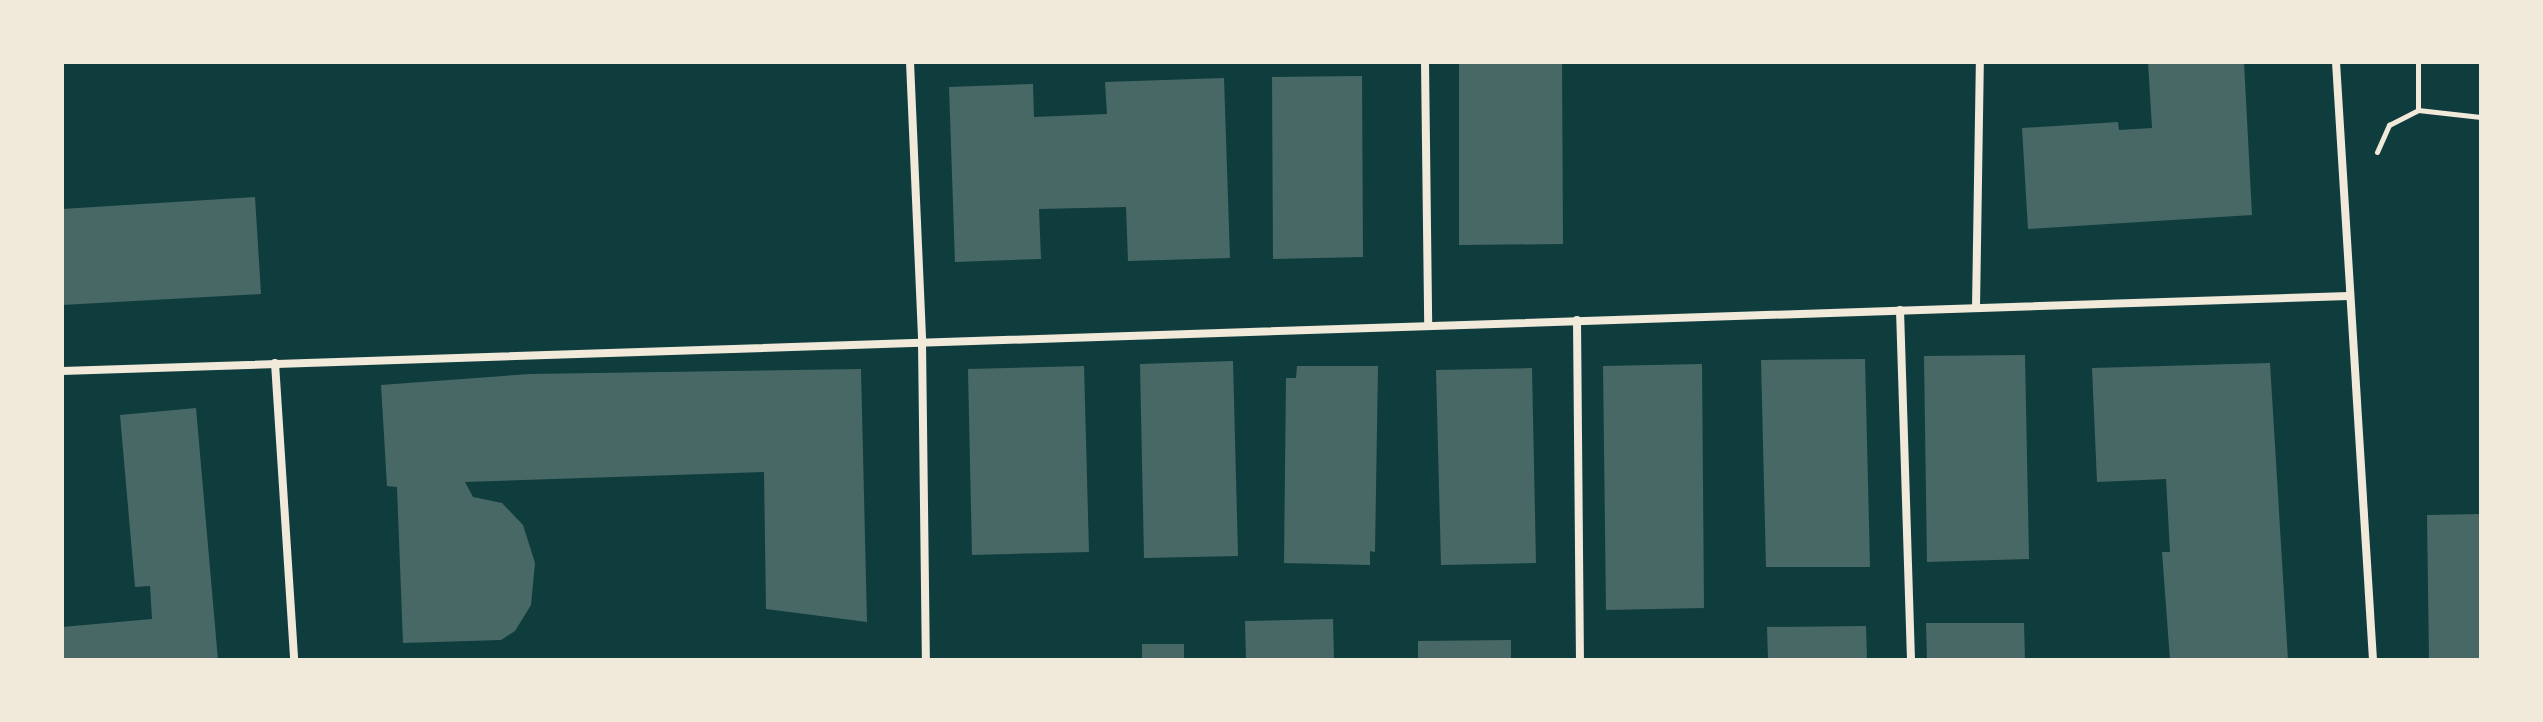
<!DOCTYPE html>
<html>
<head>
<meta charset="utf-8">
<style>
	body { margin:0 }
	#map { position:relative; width:2543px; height:722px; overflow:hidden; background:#0f3d3e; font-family:"Space Grotesk",sans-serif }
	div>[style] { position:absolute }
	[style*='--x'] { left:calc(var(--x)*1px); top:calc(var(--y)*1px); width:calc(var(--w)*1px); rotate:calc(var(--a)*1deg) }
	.building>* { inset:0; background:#486865 }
	.path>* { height:5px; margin:-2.5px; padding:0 2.5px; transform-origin:2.5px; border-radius:2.5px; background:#f1e9da }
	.minor>* { height:8px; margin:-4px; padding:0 4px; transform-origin:4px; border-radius:4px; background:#f1e9da }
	span { translate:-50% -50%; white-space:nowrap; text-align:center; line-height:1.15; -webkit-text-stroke:6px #f1e9da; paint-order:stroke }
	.frame { position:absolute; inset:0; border:64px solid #f1e9da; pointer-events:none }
</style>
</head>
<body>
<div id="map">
	<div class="building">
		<i style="clip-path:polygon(1459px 62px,1562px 62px,1563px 244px,1459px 245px)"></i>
		<i style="clip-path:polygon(2148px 62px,2244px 62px,2252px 215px,2028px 229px,2022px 128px,2118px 122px,2119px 130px,2152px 128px)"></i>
		<i style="clip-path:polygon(1362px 76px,1363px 257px,1273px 259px,1272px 77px)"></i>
		<i style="clip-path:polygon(1224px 78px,1230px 258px,1128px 261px,1126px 207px,1039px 209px,1041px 259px,955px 262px,949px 87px,1033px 84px,1034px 117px,1107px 114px,1105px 82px)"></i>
		<i style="clip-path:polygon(255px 197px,261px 294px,62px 305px,62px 209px)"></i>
		<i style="clip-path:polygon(2025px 355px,2029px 559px,1927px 562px,1924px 356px)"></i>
		<i style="clip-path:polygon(1865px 359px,1870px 567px,1766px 567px,1761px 360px)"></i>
		<i style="clip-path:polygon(1233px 361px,1238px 556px,1144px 558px,1140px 364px)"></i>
		<i style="clip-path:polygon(2270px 363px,2288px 660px,2170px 660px,2162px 552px,2170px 552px,2166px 479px,2097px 482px,2092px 368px)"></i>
		<i style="clip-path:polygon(1702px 364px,1704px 608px,1606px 610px,1603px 366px)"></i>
		<i style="clip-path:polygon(1084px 366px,1089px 552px,972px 555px,968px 369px)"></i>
		<i style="clip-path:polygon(1297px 366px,1378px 366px,1375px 552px,1370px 551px,1370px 565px,1284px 563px,1286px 378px,1296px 378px)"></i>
		<i style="clip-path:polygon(1532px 368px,1536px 563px,1441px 565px,1436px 370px)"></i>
		<i style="clip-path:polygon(861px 369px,867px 622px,766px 609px,764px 472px,465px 482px,473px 497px,502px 503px,523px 525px,535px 563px,531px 605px,515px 631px,501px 640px,403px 643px,397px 487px,387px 486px,381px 385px,530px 374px)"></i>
		<i style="clip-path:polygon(196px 408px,218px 660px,62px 660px,62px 627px,152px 619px,150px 586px,135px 587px,120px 415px)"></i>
		<i style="clip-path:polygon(2481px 514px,2481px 660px,2429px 660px,2427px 515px)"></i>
		<i style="clip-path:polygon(1333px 619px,1334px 660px,1246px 660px,1245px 621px)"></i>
		<i style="clip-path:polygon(1926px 623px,2024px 623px,2025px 660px,1927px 660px)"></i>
		<i style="clip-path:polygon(1866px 626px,1867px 660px,1768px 660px,1767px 627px)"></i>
		<i style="clip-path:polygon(1511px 640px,1511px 660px,1418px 660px,1418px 641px)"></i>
		<i style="clip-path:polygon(1142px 644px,1184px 644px,1184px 660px,1142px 660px)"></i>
	</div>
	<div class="path">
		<i style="--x:2418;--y:62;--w:48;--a:90"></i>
		<i style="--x:2377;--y:152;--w:30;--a:-66"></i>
		<i style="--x:2389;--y:125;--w:33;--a:-27"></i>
		<i style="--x:2418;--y:110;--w:63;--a:6.3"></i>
	</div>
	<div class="minor">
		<i style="--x:910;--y:62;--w:280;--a:87.5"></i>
		<i style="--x:922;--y:342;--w:318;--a:89.3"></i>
		<i style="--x:1425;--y:62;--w:263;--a:89.3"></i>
		<i style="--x:2336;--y:62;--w:599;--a:86.46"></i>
		<i style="--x:1976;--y:308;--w:246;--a:-89.1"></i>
		<i style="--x:1900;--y:310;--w:350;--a:88.2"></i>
		<i style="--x:1577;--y:320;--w:340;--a:89.5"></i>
		<i style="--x:275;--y:363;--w:298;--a:86.3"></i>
		<i style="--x:62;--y:371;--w:2288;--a:-1.88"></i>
	</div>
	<div class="frame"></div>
</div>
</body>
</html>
